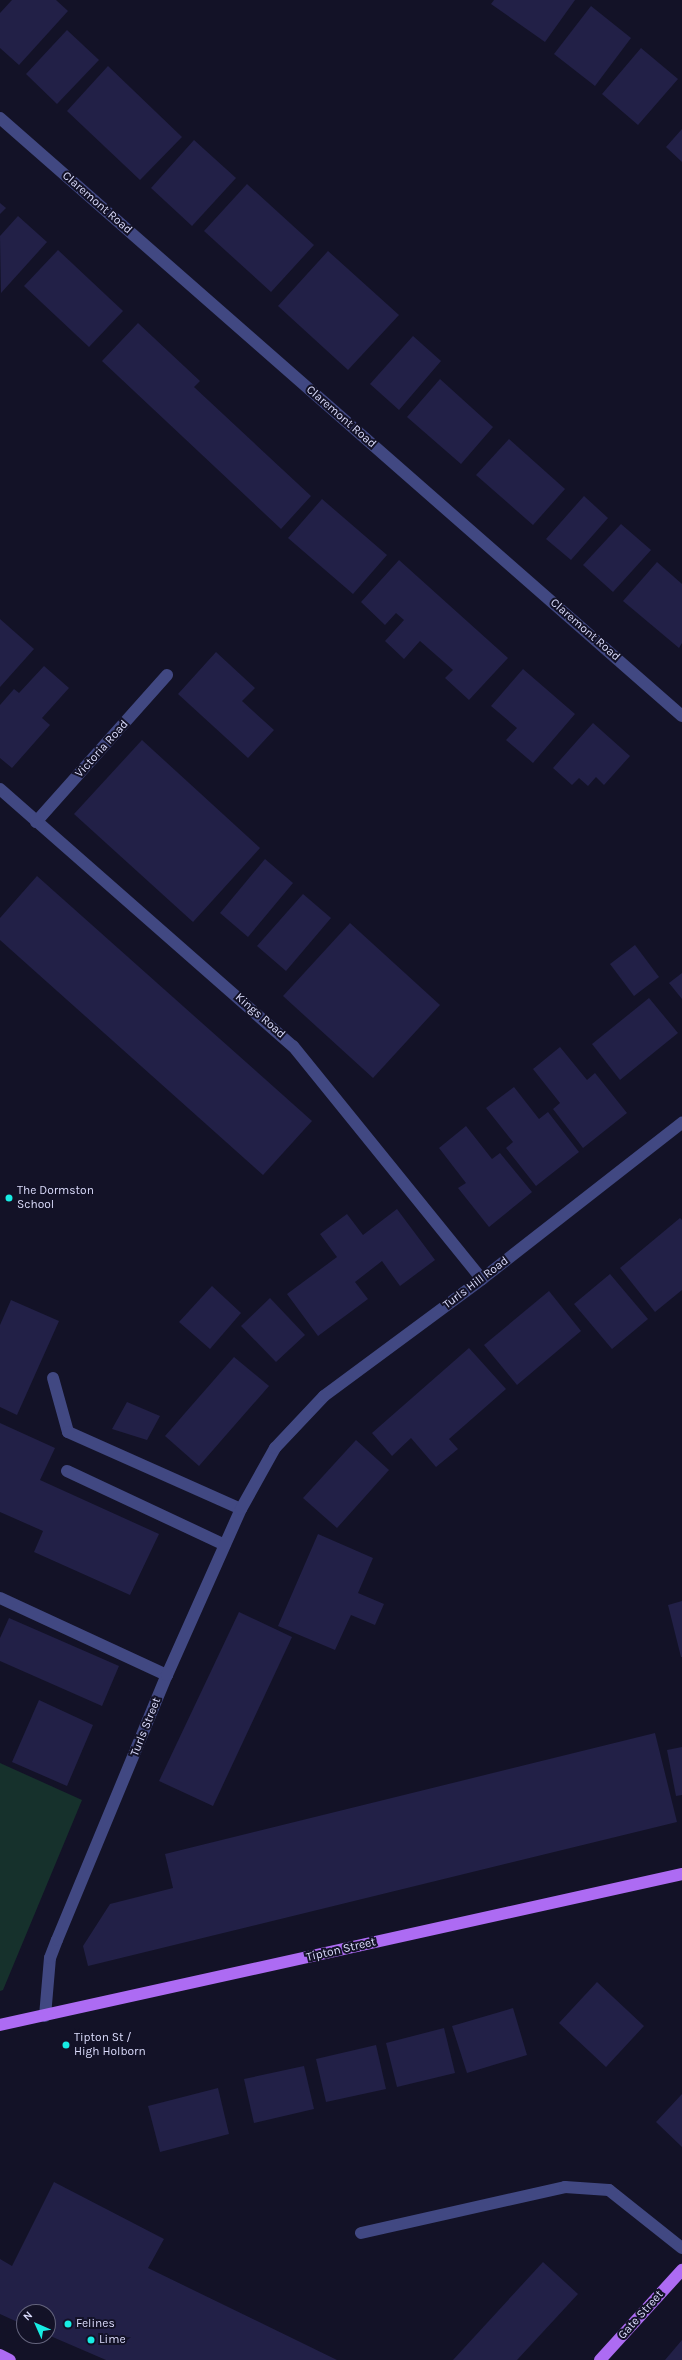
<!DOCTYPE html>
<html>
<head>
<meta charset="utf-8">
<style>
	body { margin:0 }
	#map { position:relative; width:682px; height:2360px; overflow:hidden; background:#131227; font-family:Karla,sans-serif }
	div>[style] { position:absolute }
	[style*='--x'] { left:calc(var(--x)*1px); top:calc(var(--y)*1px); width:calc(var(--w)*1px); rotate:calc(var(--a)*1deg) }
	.green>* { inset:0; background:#16312c }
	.building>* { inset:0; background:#222047 }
	.minor>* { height:12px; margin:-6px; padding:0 6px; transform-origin:6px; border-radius:6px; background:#414882 }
	.major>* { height:12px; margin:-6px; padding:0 6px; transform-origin:6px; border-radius:6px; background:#ad6bf3 }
	.dots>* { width:11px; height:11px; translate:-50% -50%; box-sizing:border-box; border:2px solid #131227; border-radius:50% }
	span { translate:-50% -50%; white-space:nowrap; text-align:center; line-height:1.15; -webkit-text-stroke:4px #131227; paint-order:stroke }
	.street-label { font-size:12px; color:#dbdcfc }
	.poi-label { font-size:12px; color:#dbdcfc }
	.left { translate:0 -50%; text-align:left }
	.north { position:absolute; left:16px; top:2304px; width:40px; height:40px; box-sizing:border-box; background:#131227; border:1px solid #63637c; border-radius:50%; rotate:315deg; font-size:11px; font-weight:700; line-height:16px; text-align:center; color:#dbdcfc }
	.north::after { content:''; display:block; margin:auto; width:14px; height:18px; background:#17ede4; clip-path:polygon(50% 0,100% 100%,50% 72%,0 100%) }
</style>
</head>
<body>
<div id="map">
	<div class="green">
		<i style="clip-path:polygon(0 1763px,82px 1800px,3px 1990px,0 1991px)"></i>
	</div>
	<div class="building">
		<i style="clip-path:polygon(12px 0,56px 0,68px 11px,19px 65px,0 48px,0 13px)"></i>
		<i style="clip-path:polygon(494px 0,575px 0,545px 42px,491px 4px)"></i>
		<i style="clip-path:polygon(591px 6px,631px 38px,595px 86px,554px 54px)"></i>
		<i style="clip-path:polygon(67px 30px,99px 60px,57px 104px,26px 74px)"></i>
		<i style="clip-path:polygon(641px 48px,678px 79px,638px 125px,602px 94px)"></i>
		<i style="clip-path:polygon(108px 66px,182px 137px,140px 180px,67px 111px)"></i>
		<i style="clip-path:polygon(682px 129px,682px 162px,666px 147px)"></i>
		<i style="clip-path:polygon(194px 140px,236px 178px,192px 226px,151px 188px)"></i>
		<i style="clip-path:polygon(247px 184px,314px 245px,271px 292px,204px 231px)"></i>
		<i style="clip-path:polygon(0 203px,6px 208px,0 214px)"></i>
		<i style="clip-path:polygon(18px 216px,47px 242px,1px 293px,0 236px)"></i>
		<i style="clip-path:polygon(58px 250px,123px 311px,89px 347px,24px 286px)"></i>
		<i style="clip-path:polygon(328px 251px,399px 315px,348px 370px,278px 306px)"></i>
		<i style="clip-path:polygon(138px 323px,200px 381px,194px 387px,311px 496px,281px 529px,102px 361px)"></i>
		<i style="clip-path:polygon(413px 336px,441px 361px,399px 410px,370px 384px)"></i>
		<i style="clip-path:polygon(440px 379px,493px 427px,461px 464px,407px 417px)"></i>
		<i style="clip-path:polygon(509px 439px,565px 489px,533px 525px,476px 475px)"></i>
		<i style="clip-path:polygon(584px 496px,608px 518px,571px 560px,546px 539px)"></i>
		<i style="clip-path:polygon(322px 499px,387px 555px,353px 594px,288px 538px)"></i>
		<i style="clip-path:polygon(621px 524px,651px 550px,613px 592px,583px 565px)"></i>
		<i style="clip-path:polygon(399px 560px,508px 658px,469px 700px,445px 678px,453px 670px,420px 641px,404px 659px,385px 641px,404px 620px,396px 613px,385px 625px,361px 602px)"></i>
		<i style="clip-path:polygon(657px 562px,682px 584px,682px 643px,679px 648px,623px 601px)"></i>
		<i style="clip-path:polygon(0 619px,34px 649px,0 687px)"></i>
		<i style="clip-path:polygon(216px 652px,255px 688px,242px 701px,274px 730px,248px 758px,178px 694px)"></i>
		<i style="clip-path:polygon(44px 666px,69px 688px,42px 718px,50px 725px,12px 768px,0 758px,0 705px,14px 689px,19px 693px)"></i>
		<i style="clip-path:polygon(523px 669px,575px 714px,533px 763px,506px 740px,517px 728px,491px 706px)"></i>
		<i style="clip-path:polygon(593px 723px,630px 756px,604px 785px,596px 777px,588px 786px,579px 778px,572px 785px,553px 768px)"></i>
		<i style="clip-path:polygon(142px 740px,260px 848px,193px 922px,74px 814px)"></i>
		<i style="clip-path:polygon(265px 859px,293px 883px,248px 937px,220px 913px)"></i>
		<i style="clip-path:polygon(37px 876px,312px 1121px,263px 1175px,0 940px,0 918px)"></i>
		<i style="clip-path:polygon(303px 894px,331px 918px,286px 971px,257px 946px)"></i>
		<i style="clip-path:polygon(350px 923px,440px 1005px,373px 1078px,283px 996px)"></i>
		<i style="clip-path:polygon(635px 945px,659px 977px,634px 996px,610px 964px)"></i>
		<i style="clip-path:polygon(682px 973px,682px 999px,669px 983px)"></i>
		<i style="clip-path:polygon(649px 998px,678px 1033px,620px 1080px,592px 1044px)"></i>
		<i style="clip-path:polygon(560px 1047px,587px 1080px,595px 1073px,627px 1113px,583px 1148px,553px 1109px,560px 1103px,533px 1069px)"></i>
		<i style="clip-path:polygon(514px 1087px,539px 1119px,548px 1112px,579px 1152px,536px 1186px,506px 1148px,513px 1142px,486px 1108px)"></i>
		<i style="clip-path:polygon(466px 1126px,492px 1159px,500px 1153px,532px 1192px,489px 1227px,458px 1188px,466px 1183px,439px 1148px)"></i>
		<i style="clip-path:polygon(397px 1209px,435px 1260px,400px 1286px,382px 1261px,355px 1282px,368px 1299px,318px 1336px,287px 1294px,337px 1257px,320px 1234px,347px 1214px,363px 1235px)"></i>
		<i style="clip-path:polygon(680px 1218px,682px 1220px,682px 1290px,655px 1312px,620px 1268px)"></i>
		<i style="clip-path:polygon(610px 1274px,648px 1319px,612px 1349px,574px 1304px)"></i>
		<i style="clip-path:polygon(212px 1286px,241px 1313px,210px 1349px,179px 1322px)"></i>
		<i style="clip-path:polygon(549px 1291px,581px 1331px,517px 1385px,484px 1345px)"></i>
		<i style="clip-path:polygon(270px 1298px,305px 1335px,276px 1362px,241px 1326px)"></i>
		<i style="clip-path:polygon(11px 1300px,59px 1321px,17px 1415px,0 1407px,0 1325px)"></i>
		<i style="clip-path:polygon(469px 1348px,506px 1389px,449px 1439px,458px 1449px,436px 1467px,411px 1438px,392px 1456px,372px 1433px)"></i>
		<i style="clip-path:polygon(234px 1357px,269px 1386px,199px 1466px,165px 1436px)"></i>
		<i style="clip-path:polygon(127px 1402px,160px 1416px,147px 1440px,112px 1429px)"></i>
		<i style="clip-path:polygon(0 1423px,55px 1448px,40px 1480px,159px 1534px,130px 1595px,34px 1552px,43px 1531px,0 1512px)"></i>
		<i style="clip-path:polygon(356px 1440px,389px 1470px,337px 1528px,303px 1498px)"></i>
		<i style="clip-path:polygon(318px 1534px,373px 1558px,358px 1593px,384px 1604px,375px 1625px,351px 1615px,335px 1650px,278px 1626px)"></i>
		<i style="clip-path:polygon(682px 1601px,682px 1657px,681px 1657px,668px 1605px)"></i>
		<i style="clip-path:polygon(239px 1612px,292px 1637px,213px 1806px,159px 1781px)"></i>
		<i style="clip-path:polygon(9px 1618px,119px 1666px,102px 1706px,0 1661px,0 1638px)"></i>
		<i style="clip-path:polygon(39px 1700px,93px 1725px,67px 1786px,12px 1762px)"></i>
		<i style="clip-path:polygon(655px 1733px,677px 1822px,88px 1966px,83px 1946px,110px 1904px,173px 1888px,165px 1854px)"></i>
		<i style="clip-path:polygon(682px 1747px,682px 1795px,676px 1796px,667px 1750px)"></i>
		<i style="clip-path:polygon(597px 1982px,644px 2026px,606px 2067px,559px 2023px)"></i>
		<i style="clip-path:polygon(513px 2008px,527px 2055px,467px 2073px,452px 2026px)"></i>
		<i style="clip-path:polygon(444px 2028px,455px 2073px,397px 2087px,386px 2043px)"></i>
		<i style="clip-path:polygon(376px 2045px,386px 2089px,326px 2102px,316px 2059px)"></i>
		<i style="clip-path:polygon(304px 2066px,314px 2109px,254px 2123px,244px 2079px)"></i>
		<i style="clip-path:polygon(218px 2088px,229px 2134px,160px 2152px,148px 2106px)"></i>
		<i style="clip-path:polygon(682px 2094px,682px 2147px,656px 2122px)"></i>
		<i style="clip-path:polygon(54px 2182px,164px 2239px,148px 2268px,337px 2360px,106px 2360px,48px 2335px,48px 2312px,24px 2312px,24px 2325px,0 2314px,0 2259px,12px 2266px)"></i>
		<i style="clip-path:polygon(543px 2262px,578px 2294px,517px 2360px,453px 2360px)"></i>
		<i style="clip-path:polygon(682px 2340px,682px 2360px,665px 2360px)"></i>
	</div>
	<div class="minor">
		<i style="--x:0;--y:118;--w:907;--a:41.25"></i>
		<i style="--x:0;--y:789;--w:390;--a:41.3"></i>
		<i style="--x:293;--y:1046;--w:300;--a:51"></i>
		<i style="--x:36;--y:822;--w:197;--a:-48.3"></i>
		<i style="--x:53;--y:1378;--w:56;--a:74.5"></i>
		<i style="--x:68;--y:1432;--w:189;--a:24"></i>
		<i style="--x:67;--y:1471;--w:174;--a:25.1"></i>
		<i style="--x:0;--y:1598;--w:184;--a:24.8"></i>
		<i style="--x:45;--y:2016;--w:58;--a:-85.1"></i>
		<i style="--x:50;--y:1958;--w:19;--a:-69"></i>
		<i style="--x:57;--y:1940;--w:287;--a:-67.5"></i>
		<i style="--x:167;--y:1675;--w:182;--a:-66"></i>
		<i style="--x:241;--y:1509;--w:70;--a:-60.9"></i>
		<i style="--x:275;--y:1448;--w:71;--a:-46.7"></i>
		<i style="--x:324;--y:1396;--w:197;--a:-36.5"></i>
		<i style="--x:482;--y:1279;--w:254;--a:-38"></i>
		<i style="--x:361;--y:2233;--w:209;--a:-12.7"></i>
		<i style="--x:565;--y:2187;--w:44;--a:3.9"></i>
		<i style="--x:609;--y:2190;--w:93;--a:38.5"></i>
	</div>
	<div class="major">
		<i style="--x:0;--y:2025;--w:699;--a:-12.48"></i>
		<i style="--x:0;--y:2355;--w:11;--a:27"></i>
		<i style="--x:600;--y:2360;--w:122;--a:-47.7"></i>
	</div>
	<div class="dots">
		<i style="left:9px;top:1198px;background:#17ede4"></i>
		<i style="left:66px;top:2045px;background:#17ede4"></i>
		<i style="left:68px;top:2324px;background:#17ede4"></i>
		<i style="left:91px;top:2340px;background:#17ede4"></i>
	</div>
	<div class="street-label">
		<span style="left:97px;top:203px;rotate:41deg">Claremont Road</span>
		<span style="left:341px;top:417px;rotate:41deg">Claremont Road</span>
		<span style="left:585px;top:630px;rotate:41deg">Claremont Road</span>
		<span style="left:102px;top:749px;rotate:-48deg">Victoria Road</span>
		<span style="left:260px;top:1016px;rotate:41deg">Kings Road</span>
		<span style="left:476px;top:1283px;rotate:-37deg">Turls Hill Road</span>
		<span style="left:146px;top:1727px;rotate:-68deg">Turls Street</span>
		<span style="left:341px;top:1950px;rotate:-13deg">Tipton Street</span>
		<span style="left:641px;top:2315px;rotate:-48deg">Gate Street</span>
	</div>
	<div class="poi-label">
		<span class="left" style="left:17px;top:1198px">The Dormston<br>School</span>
		<span class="left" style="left:74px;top:2045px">Tipton St /<br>High Holborn</span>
		<span class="left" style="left:76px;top:2324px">Felines</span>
		<span class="left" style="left:99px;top:2340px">Lime</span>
	</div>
	<div class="north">N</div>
</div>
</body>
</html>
